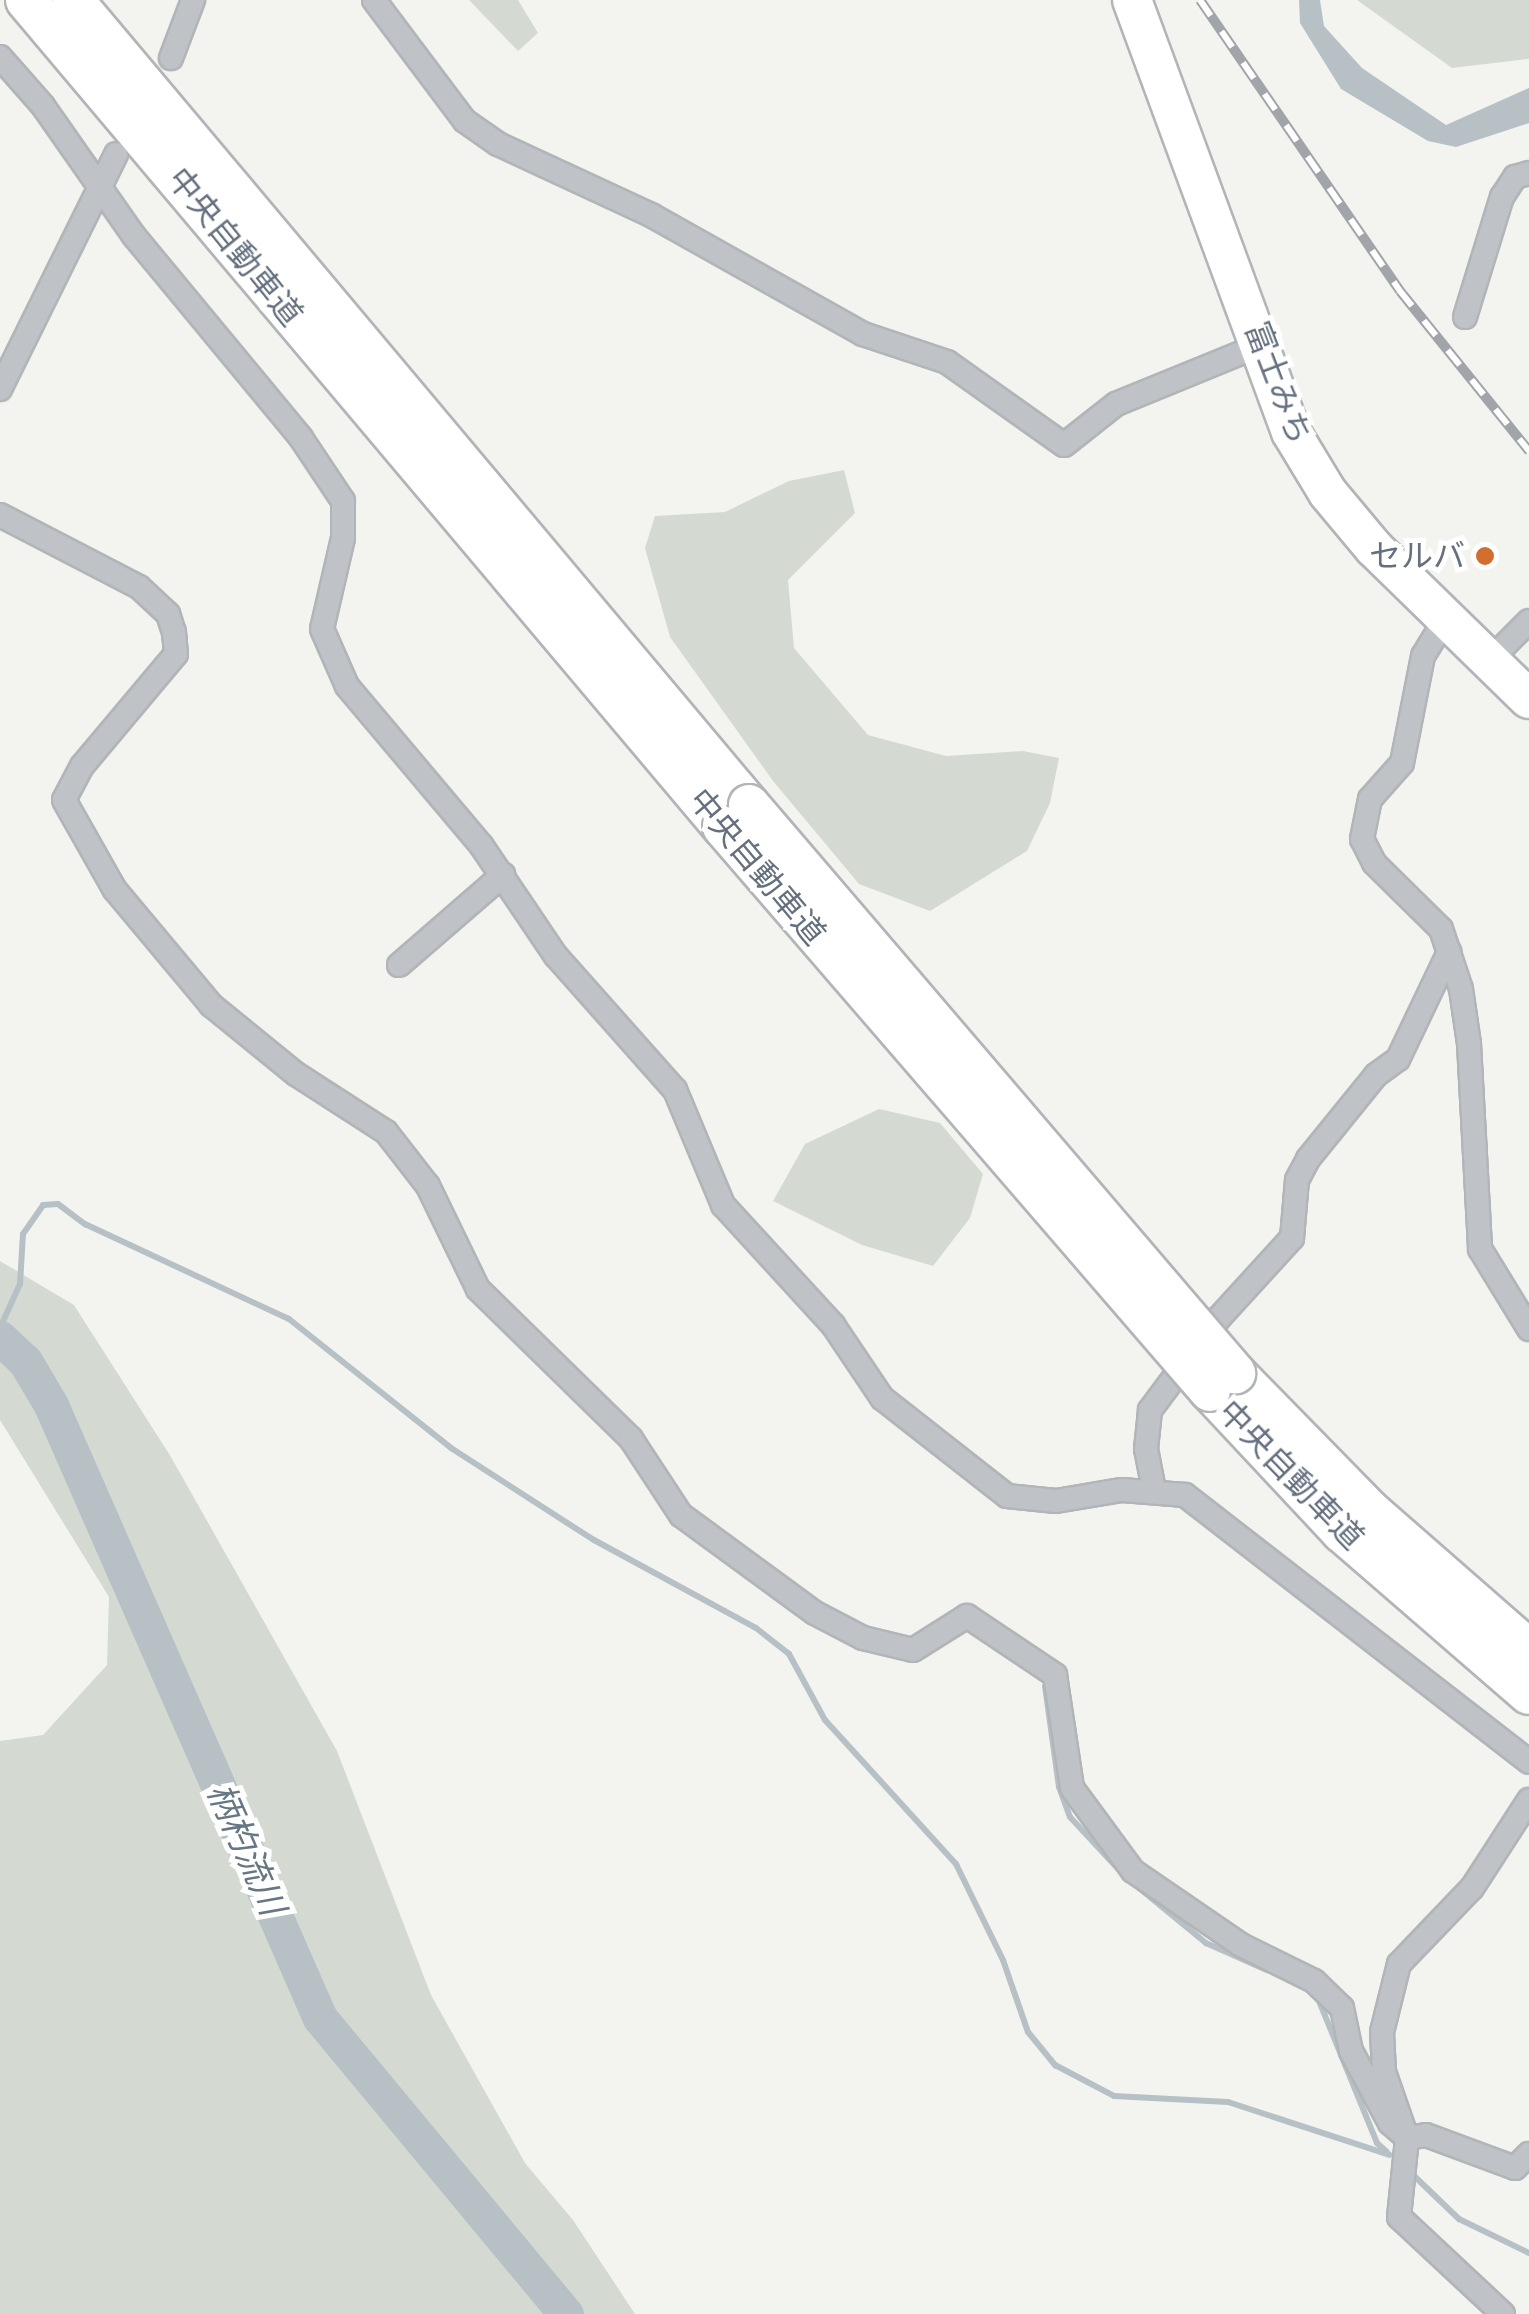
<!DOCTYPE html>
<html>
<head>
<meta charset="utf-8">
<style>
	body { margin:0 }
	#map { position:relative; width:1529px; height:2314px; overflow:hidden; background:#f3f4f0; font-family:"DejaVu Sans","Noto Sans JP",sans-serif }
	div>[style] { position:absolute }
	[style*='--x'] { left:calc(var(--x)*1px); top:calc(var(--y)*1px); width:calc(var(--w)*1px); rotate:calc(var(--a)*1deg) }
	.green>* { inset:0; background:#d4dad2 }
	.water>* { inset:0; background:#b7c0c5 }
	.stream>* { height:6px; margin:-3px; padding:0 3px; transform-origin:3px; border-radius:3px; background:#b7c0c5 }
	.river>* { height:35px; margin:-17.5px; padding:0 17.5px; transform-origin:17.5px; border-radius:17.5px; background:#b7c0c5 }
	.roads { filter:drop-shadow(2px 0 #b2b5b8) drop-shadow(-2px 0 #b2b5b8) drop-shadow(0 2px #b2b5b8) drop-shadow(0 -2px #b2b5b8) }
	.minor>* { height:22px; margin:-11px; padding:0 11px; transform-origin:11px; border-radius:11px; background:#bfc2c6 }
	.trunk>* { height:38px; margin:-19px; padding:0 19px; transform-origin:19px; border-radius:19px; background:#fff }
	.motorway>* { height:40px; margin:-20px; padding:0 20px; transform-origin:20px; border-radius:20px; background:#fff }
	.rail>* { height:10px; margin-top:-5px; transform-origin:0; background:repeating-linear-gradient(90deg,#fff 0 19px,#a1a5aa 0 38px); box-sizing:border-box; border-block:2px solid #a1a5aa }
	.bridges { filter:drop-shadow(2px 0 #b2b5b8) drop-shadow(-2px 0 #b2b5b8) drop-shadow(0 2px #b2b5b8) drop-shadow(0 -2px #b2b5b8) }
	.motorway-bridge>* { height:40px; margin:-20px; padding:0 20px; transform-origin:20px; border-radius:20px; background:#fff }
	.dots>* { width:28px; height:28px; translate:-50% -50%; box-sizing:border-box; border:5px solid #fff; border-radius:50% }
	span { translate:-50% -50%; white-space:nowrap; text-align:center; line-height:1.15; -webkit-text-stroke:10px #fff; paint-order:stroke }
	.street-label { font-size:32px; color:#65707f }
	.poi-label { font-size:32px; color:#65707f }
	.right { translate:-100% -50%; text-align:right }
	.water-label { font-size:35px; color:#667783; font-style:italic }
</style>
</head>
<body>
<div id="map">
	<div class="green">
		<i style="clip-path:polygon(469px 0,518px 0,538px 33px,518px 51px)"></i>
		<i style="clip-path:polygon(1357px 0,1529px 0,1529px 59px,1452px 68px)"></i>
		<i style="clip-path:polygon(844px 470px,855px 513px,788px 580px,794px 648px,868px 735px,946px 756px,1023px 751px,1059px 758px,1050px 803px,1027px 851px,930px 911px,859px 884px,773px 781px,670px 637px,645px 548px,655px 516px,725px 512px,789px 481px)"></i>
		<i style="clip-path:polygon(879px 1109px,940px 1123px,983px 1174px,970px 1218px,933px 1266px,862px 1245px,773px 1201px,805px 1144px)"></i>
		<i style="clip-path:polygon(0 1261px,74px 1305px,171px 1457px,337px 1751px,431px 1995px,525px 2163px,573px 2220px,635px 2314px,0 2314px,0 1741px,43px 1735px,107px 1665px,109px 1597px,0 1420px)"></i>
	</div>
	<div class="water">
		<i style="clip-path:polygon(1299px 0,1320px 0,1324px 26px,1362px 68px,1446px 125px,1529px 88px,1529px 123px,1456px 147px,1428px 141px,1341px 89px,1300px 23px)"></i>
	</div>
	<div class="stream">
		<i style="--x:0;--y:1328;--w:48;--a:-65.6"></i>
		<i style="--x:20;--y:1284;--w:50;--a:-86.6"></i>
		<i style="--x:23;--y:1234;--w:35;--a:-55"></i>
		<i style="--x:43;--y:1205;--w:15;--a:-4"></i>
		<i style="--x:58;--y:1204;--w:34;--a:37"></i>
		<i style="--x:85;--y:1224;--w:225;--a:25"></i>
		<i style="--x:289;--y:1319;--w:207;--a:38.5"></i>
		<i style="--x:451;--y:1448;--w:170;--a:32.8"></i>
		<i style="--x:594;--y:1540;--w:184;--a:28.5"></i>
		<i style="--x:756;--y:1628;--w:42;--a:38.2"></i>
		<i style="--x:789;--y:1654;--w:75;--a:61.4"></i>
		<i style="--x:825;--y:1720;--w:195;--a:47.7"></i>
		<i style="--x:956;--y:1864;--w:107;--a:63.9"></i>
		<i style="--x:1003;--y:1960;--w:76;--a:70.9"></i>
		<i style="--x:1028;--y:2032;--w:43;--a:50.7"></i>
		<i style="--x:1055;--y:2065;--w:67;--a:27.7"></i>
		<i style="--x:1114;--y:2096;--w:114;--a:3"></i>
		<i style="--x:1228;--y:2102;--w:170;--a:18.1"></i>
		<i style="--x:1045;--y:1686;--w:102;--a:82.1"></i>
		<i style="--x:1059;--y:1787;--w:32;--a:70"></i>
		<i style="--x:1070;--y:1817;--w:72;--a:47.2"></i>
		<i style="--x:1139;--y:1888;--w:87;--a:39.4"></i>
		<i style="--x:1206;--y:1943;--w:67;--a:23.9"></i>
		<i style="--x:1317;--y:1996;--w:159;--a:67.8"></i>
		<i style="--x:1377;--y:2143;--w:13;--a:42"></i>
		<i style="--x:1408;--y:2170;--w:71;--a:43.9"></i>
		<i style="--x:1459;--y:2219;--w:78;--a:25.9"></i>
	</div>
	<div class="river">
		<i style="--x:0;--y:1338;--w:34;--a:43"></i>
		<i style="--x:25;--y:1361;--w:51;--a:59.4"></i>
		<i style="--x:51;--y:1405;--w:669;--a:66.31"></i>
		<i style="--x:320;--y:2018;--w:385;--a:50.3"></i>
	</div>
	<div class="roads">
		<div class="minor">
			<i style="--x:374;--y:0;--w:151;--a:53.1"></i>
			<i style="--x:465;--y:121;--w:40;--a:34.9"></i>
			<i style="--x:498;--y:144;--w:169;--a:24.9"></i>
			<i style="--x:651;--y:215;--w:243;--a:29.3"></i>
			<i style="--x:863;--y:334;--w:89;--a:18.4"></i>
			<i style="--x:947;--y:362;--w:143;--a:35.4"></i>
			<i style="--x:1064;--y:445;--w:66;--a:-38.3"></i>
			<i style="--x:1116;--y:404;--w:159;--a:-22.2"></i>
			<i style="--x:0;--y:57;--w:65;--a:48.7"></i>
			<i style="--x:43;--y:106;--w:159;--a:55"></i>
			<i style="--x:134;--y:236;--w:262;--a:50.4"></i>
			<i style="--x:301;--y:438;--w:76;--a:56.3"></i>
			<i style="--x:343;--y:501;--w:37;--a:90"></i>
			<i style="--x:343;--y:538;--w:93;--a:103"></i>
			<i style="--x:322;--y:629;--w:62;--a:66.3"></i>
			<i style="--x:347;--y:686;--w:208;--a:49.9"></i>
			<i style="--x:481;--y:845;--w:134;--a:56"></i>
			<i style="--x:556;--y:956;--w:179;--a:48.4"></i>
			<i style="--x:675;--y:1090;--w:125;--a:67.3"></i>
			<i style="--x:723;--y:1205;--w:163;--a:47.5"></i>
			<i style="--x:833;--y:1325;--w:88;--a:56.1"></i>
			<i style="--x:882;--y:1398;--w:159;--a:38.1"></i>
			<i style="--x:1007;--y:1496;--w:49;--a:5.8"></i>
			<i style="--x:1056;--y:1501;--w:67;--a:-9.5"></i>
			<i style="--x:1122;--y:1490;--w:63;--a:4.5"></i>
			<i style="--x:1185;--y:1495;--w:435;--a:37.8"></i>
			<i style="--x:171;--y:58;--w:62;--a:-69.2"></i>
			<i style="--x:1465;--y:317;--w:126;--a:-72.9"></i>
			<i style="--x:1502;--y:197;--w:24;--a:-57"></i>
			<i style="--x:1515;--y:177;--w:15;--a:-16"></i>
			<i style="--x:0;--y:389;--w:262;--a:-63.7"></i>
			<i style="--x:0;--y:515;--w:157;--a:27.4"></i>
			<i style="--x:139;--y:587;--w:40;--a:43"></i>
			<i style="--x:168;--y:614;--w:19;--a:72"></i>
			<i style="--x:174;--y:632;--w:22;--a:85"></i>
			<i style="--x:176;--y:654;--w:146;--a:130"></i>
			<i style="--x:82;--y:766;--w:38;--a:118"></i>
			<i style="--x:64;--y:800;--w:103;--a:60.5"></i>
			<i style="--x:115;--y:890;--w:150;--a:50.1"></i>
			<i style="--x:211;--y:1005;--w:109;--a:39.1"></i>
			<i style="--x:296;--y:1074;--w:107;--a:32.8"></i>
			<i style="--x:386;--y:1132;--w:68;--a:52.1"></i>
			<i style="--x:428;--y:1186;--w:114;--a:64.1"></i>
			<i style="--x:478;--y:1289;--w:214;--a:44.4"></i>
			<i style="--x:631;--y:1439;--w:91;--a:56.7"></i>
			<i style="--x:681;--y:1515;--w:166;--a:36.2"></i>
			<i style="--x:815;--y:1613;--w:54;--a:27.5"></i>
			<i style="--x:863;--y:1638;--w:51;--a:13.5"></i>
			<i style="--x:913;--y:1650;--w:64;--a:-32.2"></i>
			<i style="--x:967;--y:1616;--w:106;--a:33.8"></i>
			<i style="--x:1055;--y:1675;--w:114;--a:81.4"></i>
			<i style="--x:1072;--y:1788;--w:103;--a:53.7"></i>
			<i style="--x:1133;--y:1871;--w:131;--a:34.4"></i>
			<i style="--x:1241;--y:1945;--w:81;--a:26.3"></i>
			<i style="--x:1314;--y:1981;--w:39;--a:44"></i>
			<i style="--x:1342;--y:2008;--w:44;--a:78.2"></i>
			<i style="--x:1351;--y:2051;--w:82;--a:61.6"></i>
			<i style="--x:1390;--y:2123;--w:23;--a:41"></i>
			<i style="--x:1407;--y:2138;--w:19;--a:-9"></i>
			<i style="--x:1426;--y:2135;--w:95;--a:20.3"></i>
			<i style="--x:1515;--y:2168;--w:20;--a:-45"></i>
			<i style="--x:1445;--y:620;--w:42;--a:121.4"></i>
			<i style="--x:1423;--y:656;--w:109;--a:101.1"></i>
			<i style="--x:1402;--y:763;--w:48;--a:131.6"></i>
			<i style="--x:1370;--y:799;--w:41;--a:101.3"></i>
			<i style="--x:1362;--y:839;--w:27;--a:63"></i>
			<i style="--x:1374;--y:863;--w:94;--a:44.6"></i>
			<i style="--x:1441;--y:929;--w:63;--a:71.6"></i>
			<i style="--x:1461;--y:989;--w:56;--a:81.7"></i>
			<i style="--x:1469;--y:1044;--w:205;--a:86.9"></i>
			<i style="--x:1480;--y:1249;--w:94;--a:58.5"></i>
			<i style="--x:1490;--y:660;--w:55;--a:-45"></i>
			<i style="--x:399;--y:965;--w:138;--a:-40.9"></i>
			<i style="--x:1154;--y:1490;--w:42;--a:-101"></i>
			<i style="--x:1146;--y:1449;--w:39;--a:-84"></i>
			<i style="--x:1150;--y:1410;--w:114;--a:-53.2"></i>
			<i style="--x:1218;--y:1319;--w:110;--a:-47.6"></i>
			<i style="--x:1292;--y:1238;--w:58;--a:-85.1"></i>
			<i style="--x:1297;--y:1180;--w:24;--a:-62"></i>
			<i style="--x:1308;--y:1159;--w:108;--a:-51"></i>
			<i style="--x:1376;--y:1075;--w:27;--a:-36"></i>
			<i style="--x:1398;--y:1059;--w:119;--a:-64.5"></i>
			<i style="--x:1503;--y:2314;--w:142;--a:-137"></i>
			<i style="--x:1399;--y:2217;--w:79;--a:-84.2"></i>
			<i style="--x:1407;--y:2138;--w:70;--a:-109.2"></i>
			<i style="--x:1384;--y:2072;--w:40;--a:-92.9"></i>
			<i style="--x:1382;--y:2032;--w:70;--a:-76"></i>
			<i style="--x:1399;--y:1964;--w:105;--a:-46.2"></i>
			<i style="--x:1472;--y:1888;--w:105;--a:-57.1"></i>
		</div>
		<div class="trunk">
			<i style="--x:1132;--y:0;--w:460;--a:69.8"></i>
			<i style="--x:1291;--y:432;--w:71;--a:58.8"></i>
			<i style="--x:1328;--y:493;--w:72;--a:50.1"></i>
			<i style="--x:1374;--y:548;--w:216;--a:44.3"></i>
		</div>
		<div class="motorway">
			<i style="--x:26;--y:0;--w:1082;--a:49.88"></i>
			<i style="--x:73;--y:0;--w:1051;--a:49.98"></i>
			<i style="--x:1235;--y:1373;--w:192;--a:45.6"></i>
			<i style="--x:1369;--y:1510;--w:213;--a:41.2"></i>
			<i style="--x:1210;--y:1391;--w:193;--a:46.9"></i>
			<i style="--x:1342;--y:1532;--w:247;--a:40.9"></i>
		</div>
	</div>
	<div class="rail">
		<i style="--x:1200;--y:0;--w:353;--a:55.5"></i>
		<i style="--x:1400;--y:291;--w:206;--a:51.1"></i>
	</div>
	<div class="bridges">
		<div class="motorway-bridge">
			<i style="--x:749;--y:805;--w:748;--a:49.45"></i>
			<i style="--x:723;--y:827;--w:745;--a:49.19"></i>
		</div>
	</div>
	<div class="dots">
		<i style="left:1485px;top:556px;background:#d36e31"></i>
	</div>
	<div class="street-label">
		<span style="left:235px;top:247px;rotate:51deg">中央自動車道</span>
		<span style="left:1278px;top:383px;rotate:69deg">富士みち</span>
		<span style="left:757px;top:867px;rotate:50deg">中央自動車道</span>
		<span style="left:1291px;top:1475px;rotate:46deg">中央自動車道</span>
	</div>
	<div class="poi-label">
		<span class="right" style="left:1465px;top:556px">セルバ</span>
	</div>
	<div class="water-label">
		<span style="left:246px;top:1849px;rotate:66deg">柄杓流川</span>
	</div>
</div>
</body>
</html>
